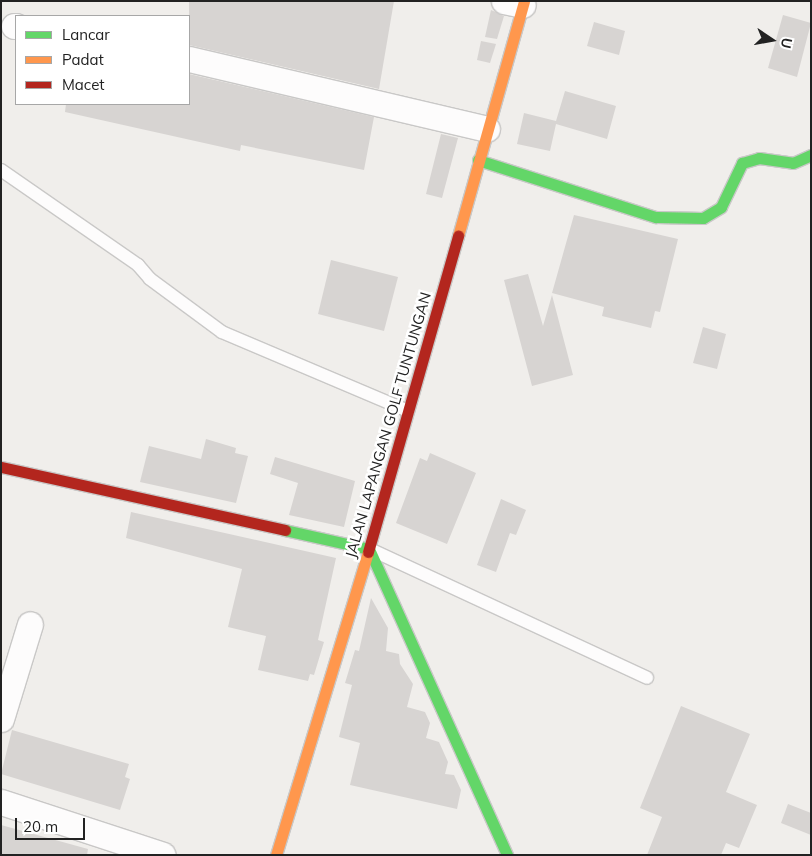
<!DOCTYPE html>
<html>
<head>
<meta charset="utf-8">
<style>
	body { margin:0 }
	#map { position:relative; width:812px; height:856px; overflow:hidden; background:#f0eeeb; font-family:Mulish,sans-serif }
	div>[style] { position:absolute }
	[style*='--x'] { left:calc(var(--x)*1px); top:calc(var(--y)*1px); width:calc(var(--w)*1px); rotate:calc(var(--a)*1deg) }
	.building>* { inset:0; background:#d7d4d2 }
	.roads { filter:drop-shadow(1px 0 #c9c8c7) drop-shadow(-1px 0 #c9c8c7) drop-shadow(0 1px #c9c8c7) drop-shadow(0 -1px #c9c8c7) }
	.lane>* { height:12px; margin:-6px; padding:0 6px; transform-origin:6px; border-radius:6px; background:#fdfcfc }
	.street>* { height:25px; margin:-12.5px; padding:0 12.5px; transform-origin:12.5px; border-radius:12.5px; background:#fdfcfc }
	.fast>* { height:11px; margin:-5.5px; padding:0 5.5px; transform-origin:5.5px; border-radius:5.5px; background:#63d668 }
	.slow>* { height:11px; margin:-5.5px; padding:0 5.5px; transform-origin:5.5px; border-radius:5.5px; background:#ff974d }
	.jam>* { height:11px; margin:-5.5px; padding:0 5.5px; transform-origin:5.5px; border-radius:5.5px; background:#b3261e }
	span { translate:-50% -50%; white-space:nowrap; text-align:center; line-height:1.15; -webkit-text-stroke:5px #fff; paint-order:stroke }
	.street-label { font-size:15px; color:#222 }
	.frame { position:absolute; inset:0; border:2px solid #222; pointer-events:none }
	.legend { position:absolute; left:15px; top:15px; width:175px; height:90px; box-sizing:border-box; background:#fff; border:1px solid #a7a7a7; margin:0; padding:6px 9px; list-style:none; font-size:15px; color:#222 }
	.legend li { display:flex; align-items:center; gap:10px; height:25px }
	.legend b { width:25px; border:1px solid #a7a7a7 }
	.north { position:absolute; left:747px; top:15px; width:50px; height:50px; -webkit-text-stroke:4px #fff; paint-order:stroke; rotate:102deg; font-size:14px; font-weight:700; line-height:20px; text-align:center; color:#222 }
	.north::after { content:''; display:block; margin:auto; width:18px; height:22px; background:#222; clip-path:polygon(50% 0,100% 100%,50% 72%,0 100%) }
	.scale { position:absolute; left:15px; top:818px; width:70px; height:22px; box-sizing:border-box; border:2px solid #222; border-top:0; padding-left:6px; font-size:15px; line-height:18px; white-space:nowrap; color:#222; -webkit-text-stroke:4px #fff; paint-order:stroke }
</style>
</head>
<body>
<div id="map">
	<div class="building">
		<i style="clip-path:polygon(189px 1px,394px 1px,379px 89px,189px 45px)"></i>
		<i style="clip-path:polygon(491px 10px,504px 16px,497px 39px,485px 37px)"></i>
		<i style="clip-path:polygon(783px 15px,811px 23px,797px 77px,768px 68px)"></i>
		<i style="clip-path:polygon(594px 22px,625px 31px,619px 55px,587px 46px)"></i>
		<i style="clip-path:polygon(481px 41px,496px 44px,490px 63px,477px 60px)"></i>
		<i style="clip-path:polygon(189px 74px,374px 117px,364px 170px,241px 145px,240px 151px,65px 112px,66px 104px,189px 104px)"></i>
		<i style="clip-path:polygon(565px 91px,616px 106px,607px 139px,556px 124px,550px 151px,517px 144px,524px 113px,556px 121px)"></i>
		<i style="clip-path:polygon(441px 134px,458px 138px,442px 198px,426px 194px)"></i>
		<i style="clip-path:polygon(574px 215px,678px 239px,660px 312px,655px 311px,651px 328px,602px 316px,604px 307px,552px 293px)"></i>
		<i style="clip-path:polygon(331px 260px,398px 277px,384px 331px,318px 314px)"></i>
		<i style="clip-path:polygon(528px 274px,543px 326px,552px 295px,573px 375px,532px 386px,504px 280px)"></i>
		<i style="clip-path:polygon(703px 327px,726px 334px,717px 369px,693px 363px)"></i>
		<i style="clip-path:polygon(206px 439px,236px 448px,235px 453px,248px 456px,236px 503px,140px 482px,149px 446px,201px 459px)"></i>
		<i style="clip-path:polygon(430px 453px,476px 473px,447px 544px,396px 523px,420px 458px,427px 461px)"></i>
		<i style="clip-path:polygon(275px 457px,355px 481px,344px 527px,289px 515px,298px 483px,270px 474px)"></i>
		<i style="clip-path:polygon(501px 499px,526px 510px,516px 535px,510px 533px,496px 572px,477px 565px)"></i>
		<i style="clip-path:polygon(131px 512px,336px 558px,318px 640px,324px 642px,314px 675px,310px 674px,308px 681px,258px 670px,266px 636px,228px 627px,242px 569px,126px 538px)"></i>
		<i style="clip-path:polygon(371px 598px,388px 628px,386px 651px,399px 654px,400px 664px,413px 684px,407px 707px,425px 712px,430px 723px,426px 738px,439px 742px,448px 762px,445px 774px,454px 775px,461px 790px,457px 809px,350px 785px,360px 743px,339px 737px,352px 685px,345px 683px,355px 650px,359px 651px)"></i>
		<i style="clip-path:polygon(681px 706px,750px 734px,726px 792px,757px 805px,739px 848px,726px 843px,721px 855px,647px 855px,662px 817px,640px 808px)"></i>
		<i style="clip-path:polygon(12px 730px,129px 764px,125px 777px,130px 779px,120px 810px,1px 774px)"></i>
		<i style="clip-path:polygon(788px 804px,811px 813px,811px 835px,781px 823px)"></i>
		<i style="clip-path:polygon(1px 825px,88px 849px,87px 855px,1px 855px)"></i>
	</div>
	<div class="roads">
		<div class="lane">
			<i style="--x:1;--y:170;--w:167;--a:34.7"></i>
			<i style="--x:138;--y:265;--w:18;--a:49"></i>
			<i style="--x:150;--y:279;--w:89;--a:36.4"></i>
			<i style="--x:222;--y:332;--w:202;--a:23"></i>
			<i style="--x:374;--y:551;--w:301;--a:24.9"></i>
		</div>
		<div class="street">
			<i style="--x:504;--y:1;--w:19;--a:12"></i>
			<i style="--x:14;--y:26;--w:2;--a:0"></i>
			<i style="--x:189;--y:59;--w:306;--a:13.2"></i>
			<i style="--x:1;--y:719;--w:99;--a:-73"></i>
			<i style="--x:1;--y:802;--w:170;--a:18.1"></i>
		</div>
		<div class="fast">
			<i style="--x:478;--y:160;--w:187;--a:17.8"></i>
			<i style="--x:656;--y:217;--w:47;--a:1.2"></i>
			<i style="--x:703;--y:218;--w:21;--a:-31"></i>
			<i style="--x:721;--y:207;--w:49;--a:-64.5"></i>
			<i style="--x:742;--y:163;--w:18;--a:-16"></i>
			<i style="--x:759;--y:158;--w:34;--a:8"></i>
			<i style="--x:793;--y:163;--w:20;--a:-24"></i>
			<i style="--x:285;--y:530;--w:86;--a:12.7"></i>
			<i style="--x:369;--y:549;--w:336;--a:65.7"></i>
		</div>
		<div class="slow">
			<i style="--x:458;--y:236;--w:244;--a:-74.3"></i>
			<i style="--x:276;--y:855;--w:317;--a:-73.1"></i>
		</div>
		<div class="jam">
			<i style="--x:1;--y:467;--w:291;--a:12.5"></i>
			<i style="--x:368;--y:552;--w:329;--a:-74.1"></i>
		</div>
	</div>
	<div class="street-label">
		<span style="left:388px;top:425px;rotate:-74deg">JALAN LAPANGAN GOLF TUNTUNGAN</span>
	</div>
	<div class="frame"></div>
	<ul class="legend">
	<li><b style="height:6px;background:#63d668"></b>Lancar</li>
	<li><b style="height:6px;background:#ff974d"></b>Padat</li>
	<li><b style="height:6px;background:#b3261e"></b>Macet</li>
	</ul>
	<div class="north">U</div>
	<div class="scale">20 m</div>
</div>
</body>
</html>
